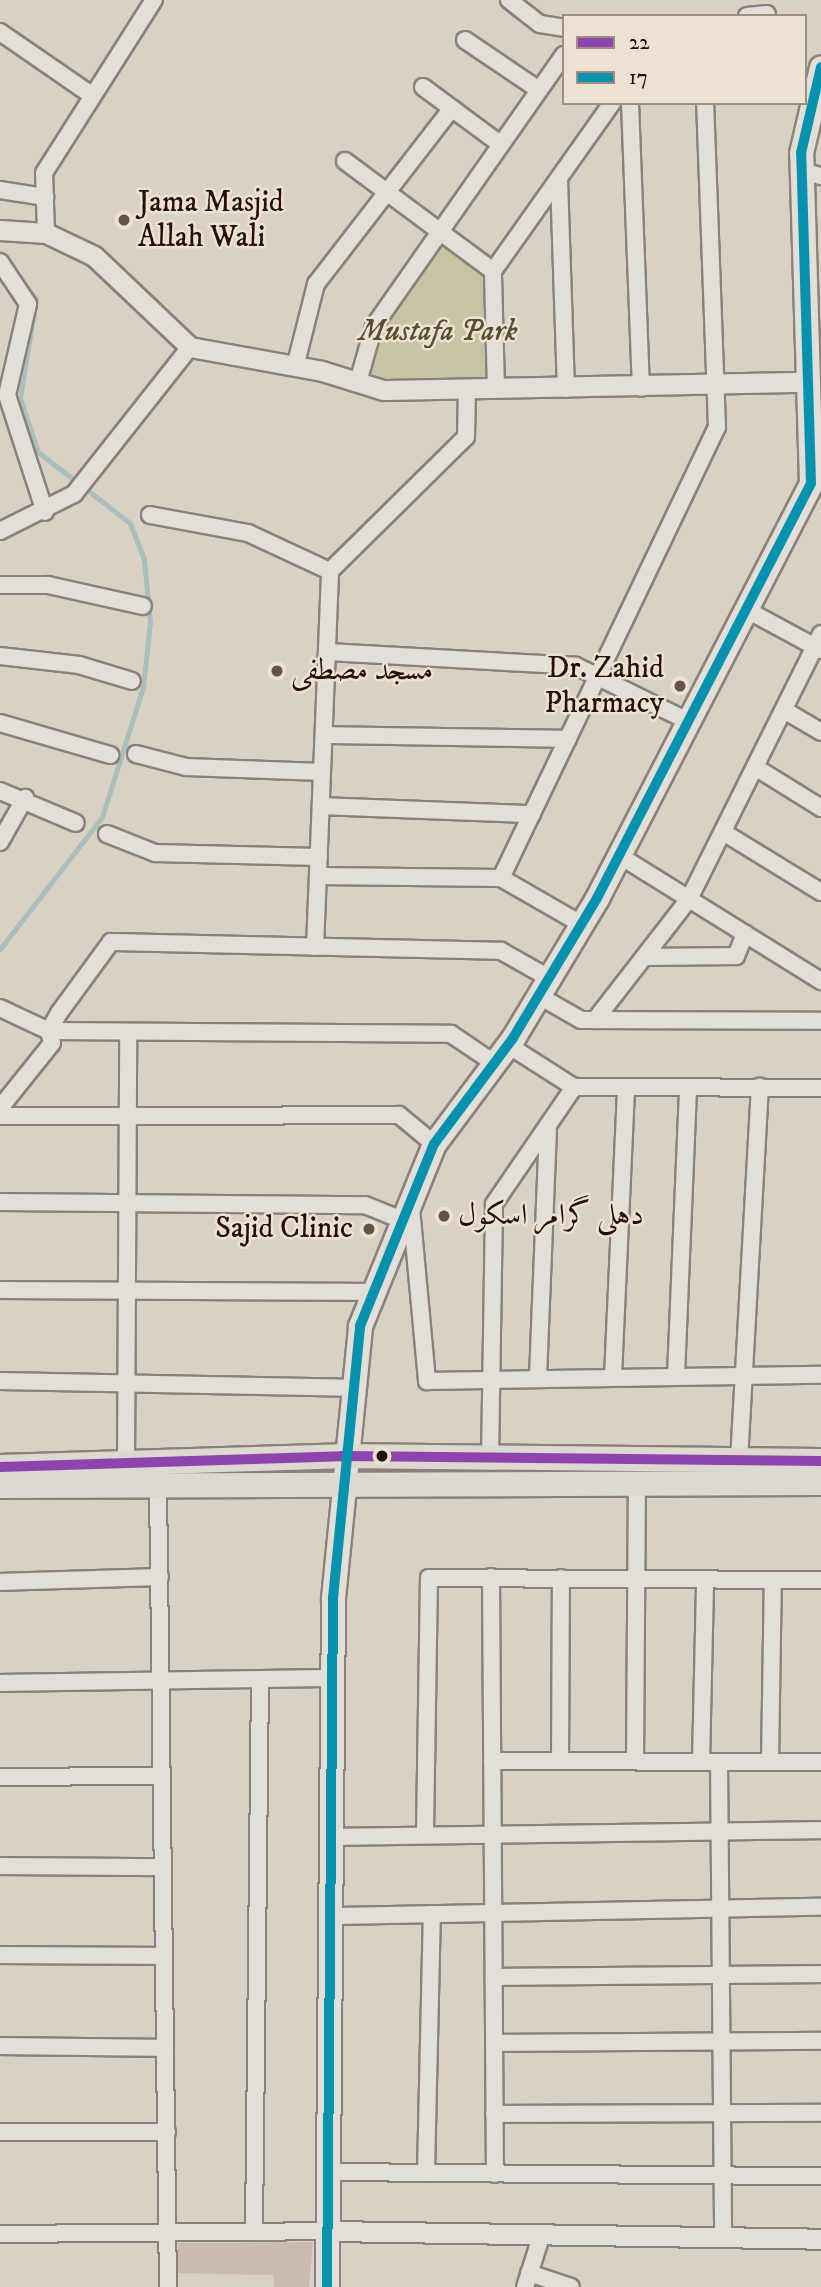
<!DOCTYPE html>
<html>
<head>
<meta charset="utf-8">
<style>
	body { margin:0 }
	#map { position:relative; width:821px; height:2287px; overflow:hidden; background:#d9d1c4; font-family:"IM FELL DW Pica",Amiri,serif }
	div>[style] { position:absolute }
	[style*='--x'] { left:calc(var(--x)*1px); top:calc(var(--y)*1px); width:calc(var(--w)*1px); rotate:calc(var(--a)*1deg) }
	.green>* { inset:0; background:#c7c4a5 }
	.stream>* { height:5px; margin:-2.5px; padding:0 2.5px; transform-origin:2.5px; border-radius:2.5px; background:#aabebb }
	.building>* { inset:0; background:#cbbab1 }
	.roads { filter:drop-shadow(2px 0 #8a8279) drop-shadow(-2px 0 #8a8279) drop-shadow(0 2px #8a8279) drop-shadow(0 -2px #8a8279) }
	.minor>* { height:16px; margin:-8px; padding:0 8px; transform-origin:8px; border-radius:8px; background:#e2ded8 }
	.tertiary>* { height:19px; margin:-9.5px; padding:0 9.5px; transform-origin:9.5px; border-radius:9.5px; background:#e2ded8 }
	.secondary>* { height:23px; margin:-11.5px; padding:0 11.5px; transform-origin:11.5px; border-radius:11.5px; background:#e2ded8 }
	.primary>* { height:24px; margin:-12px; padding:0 12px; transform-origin:12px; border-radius:12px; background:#ddd9d1 }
	.bus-1>* { height:10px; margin:-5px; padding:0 5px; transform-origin:5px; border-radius:5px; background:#8e44ad }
	.bus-2>* { height:10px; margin:-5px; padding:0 5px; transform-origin:5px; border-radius:5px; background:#0692af }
	.dots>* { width:19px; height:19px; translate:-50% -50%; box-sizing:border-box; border:4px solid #ece2d3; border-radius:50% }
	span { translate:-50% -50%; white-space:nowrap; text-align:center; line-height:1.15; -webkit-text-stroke:5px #ece2d3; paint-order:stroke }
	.poi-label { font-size:30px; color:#271001 }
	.left { translate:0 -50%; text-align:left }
	.right { translate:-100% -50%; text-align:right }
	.park-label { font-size:30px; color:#5a4c32; font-style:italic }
	.legend { position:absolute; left:562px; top:14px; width:245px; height:91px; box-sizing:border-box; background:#ece2d3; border:2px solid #9d8e7f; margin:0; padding:9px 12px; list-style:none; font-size:21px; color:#271001 }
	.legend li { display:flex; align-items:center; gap:14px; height:35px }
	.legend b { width:35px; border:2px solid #9d8e7f }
</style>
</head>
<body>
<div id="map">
	<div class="green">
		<i style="clip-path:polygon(439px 231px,493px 271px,496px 389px,358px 382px,374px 326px)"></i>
	</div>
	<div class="stream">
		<i style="--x:0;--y:253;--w:58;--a:52"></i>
		<i style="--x:36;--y:299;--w:100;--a:99.2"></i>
		<i style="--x:20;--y:398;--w:57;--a:71.6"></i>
		<i style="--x:38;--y:452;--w:116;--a:37.7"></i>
		<i style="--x:130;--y:523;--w:39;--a:69"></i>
		<i style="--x:144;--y:559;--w:63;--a:84.6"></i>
		<i style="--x:150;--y:622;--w:65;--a:96.1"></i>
		<i style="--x:143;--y:687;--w:136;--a:107.5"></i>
		<i style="--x:102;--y:817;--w:167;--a:127.7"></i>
	</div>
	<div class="building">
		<i style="clip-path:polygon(313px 2242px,309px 2287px,274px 2287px,273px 2275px,178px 2273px,178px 2243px)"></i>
	</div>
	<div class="roads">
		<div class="minor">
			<i style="--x:509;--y:0;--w:39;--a:38"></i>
			<i style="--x:540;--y:24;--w:24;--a:9"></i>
			<i style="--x:747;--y:16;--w:20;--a:-6"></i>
			<i style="--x:0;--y:32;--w:109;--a:34.6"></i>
			<i style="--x:465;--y:40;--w:89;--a:34"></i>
			<i style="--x:423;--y:87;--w:96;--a:36.5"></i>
			<i style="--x:630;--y:103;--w:285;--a:87.8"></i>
			<i style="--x:345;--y:161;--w:184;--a:36.6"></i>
			<i style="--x:802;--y:171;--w:20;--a:15"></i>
			<i style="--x:559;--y:179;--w:210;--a:88.1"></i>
			<i style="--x:0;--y:190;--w:46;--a:8.8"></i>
			<i style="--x:46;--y:233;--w:60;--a:-91.9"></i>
			<i style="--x:44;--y:173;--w:205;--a:-57.6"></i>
			<i style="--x:0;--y:262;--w:50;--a:56.3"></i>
			<i style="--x:28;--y:304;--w:93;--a:103"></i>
			<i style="--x:7;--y:395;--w:123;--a:72"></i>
			<i style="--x:295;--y:367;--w:86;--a:-75.8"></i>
			<i style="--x:316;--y:284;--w:222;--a:-52.3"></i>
			<i style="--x:358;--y:382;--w:58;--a:-74.1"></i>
			<i style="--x:374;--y:326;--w:331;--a:-55"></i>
			<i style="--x:496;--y:389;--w:118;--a:-91.5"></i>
			<i style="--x:493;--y:271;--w:206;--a:-54.7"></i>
			<i style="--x:150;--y:515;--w:100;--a:10.4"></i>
			<i style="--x:248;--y:533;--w:90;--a:24.9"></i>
			<i style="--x:0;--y:531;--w:83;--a:-26.6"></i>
			<i style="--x:74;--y:494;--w:187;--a:-51.7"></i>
			<i style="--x:0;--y:585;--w:48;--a:0"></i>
			<i style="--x:48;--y:585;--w:97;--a:12.5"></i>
			<i style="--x:747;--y:610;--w:84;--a:28.4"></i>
			<i style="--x:328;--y:652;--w:248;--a:3.2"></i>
			<i style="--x:576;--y:666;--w:127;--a:26.2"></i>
			<i style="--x:0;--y:656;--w:80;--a:6.5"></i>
			<i style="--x:79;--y:665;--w:55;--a:16.8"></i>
			<i style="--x:784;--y:710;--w:43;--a:30.7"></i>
			<i style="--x:0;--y:723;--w:115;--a:16.2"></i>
			<i style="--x:324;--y:735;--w:244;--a:0.9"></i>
			<i style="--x:136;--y:754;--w:52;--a:14.6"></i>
			<i style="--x:186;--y:767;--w:136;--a:2.1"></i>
			<i style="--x:755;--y:767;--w:78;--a:31.8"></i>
			<i style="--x:0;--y:791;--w:82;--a:22.8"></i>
			<i style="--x:321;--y:806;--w:211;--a:2.2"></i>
			<i style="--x:723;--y:832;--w:115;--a:31.5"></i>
			<i style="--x:107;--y:834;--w:52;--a:21.6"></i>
			<i style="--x:155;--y:853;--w:164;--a:1.4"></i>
			<i style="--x:0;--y:842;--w:51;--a:-60.4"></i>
			<i style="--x:620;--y:856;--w:237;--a:31.9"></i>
			<i style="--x:318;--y:876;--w:183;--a:0.6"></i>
			<i style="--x:501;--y:878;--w:92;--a:29.9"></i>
			<i style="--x:501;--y:878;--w:500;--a:-64.41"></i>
			<i style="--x:717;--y:427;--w:324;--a:-92.1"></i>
			<i style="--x:315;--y:947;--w:376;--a:-87.7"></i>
			<i style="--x:330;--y:571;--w:191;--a:-44.6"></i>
			<i style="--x:466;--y:437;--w:48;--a:-88.8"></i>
			<i style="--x:644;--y:957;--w:92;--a:-0.6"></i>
			<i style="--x:736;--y:956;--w:24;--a:-68"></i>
			<i style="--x:539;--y:996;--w:48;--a:29.7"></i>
			<i style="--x:581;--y:1020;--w:240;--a:0.2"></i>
			<i style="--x:0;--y:1008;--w:54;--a:25.1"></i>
			<i style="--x:49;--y:1031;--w:402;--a:0.4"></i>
			<i style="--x:451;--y:1034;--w:52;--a:34"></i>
			<i style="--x:595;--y:1020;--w:153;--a:-52.2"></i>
			<i style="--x:689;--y:899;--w:296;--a:-63.5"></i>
			<i style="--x:508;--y:1045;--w:78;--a:32.5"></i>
			<i style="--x:574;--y:1087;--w:247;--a:0.2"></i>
			<i style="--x:0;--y:1108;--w:83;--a:-51.3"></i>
			<i style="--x:52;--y:1043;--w:12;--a:-104"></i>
			<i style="--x:49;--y:1031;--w:21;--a:-61"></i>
			<i style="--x:59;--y:1013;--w:88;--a:-53.8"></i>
			<i style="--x:111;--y:942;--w:390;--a:1.3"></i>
			<i style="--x:501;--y:951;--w:55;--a:29.4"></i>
			<i style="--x:0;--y:1116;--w:399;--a:-0.1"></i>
			<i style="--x:399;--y:1115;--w:45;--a:39.6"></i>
			<i style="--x:0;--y:1202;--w:365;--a:0.5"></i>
			<i style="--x:365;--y:1205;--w:40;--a:22"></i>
			<i style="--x:411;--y:1208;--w:174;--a:84.7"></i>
			<i style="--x:427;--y:1381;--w:394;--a:-0.9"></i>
			<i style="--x:0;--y:1290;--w:373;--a:0.3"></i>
			<i style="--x:613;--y:1376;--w:289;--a:-87.4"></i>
			<i style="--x:676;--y:1376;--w:289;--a:-87.6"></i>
			<i style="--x:538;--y:1377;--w:247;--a:-87.7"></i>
			<i style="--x:0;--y:1381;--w:350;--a:1.1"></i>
			<i style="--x:490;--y:1461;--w:257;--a:-89.1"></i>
			<i style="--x:494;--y:1204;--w:142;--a:-55.6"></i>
			<i style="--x:739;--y:1461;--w:375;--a:-86.8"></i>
			<i style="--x:126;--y:1463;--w:431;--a:-89.7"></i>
			<i style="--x:158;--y:1484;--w:803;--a:89.29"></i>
			<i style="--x:491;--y:1577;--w:597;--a:89.62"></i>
			<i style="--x:0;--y:1582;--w:160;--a:-1.8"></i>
			<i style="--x:0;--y:1683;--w:334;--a:-0.9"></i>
			<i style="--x:492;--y:1761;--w:329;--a:0.2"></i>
			<i style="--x:560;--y:1761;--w:183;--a:-89.7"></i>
			<i style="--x:635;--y:1761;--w:278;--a:-89.6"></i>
			<i style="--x:701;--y:1762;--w:183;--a:-88.7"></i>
			<i style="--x:719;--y:1762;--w:476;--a:89.5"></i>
			<i style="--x:770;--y:1762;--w:182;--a:-89.1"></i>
			<i style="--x:0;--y:1777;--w:161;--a:-0.4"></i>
			<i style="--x:425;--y:1832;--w:254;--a:-89.1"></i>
			<i style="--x:429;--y:1578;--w:392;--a:0.3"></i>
			<i style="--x:334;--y:1837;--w:487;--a:-0.8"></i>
			<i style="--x:0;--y:1866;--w:162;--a:0.4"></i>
			<i style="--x:332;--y:1916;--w:489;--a:-1.1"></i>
			<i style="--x:0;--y:1955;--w:164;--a:0.3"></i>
			<i style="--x:494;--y:1977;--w:327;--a:-0.5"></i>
			<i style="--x:494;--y:2043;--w:327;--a:-0.4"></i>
			<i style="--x:0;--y:2046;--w:165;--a:0.7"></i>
			<i style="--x:494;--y:2114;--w:327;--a:-0.2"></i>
			<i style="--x:0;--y:2132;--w:167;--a:0"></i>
			<i style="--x:331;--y:2172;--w:490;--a:0.5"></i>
			<i style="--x:426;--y:2173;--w:259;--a:-88.7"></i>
			<i style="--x:254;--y:2232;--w:552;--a:-89.38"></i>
			<i style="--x:0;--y:2234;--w:329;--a:-0.5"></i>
			<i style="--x:529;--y:2273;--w:44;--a:18.4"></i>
			<i style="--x:525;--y:2287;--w:52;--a:-72.3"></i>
		</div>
		<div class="tertiary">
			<i style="--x:0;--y:230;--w:46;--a:3.7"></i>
			<i style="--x:46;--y:233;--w:53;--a:25.6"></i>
			<i style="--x:94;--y:256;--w:132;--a:43.5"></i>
			<i style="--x:190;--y:347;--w:134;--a:10.3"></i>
			<i style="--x:322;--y:371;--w:64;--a:17.3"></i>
			<i style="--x:383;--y:390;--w:427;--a:-1.1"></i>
			<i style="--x:329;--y:2231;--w:492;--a:0.9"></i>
		</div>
		<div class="secondary">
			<i style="--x:327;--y:2287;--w:689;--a:-89.5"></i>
			<i style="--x:333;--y:1598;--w:273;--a:-84.3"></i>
			<i style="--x:360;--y:1326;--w:196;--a:-67.9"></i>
			<i style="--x:434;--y:1144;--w:132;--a:-53.3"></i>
			<i style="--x:513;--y:1038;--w:163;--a:-59"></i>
			<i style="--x:597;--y:898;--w:467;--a:-62.7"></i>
			<i style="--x:811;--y:483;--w:330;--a:-91.7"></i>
			<i style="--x:801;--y:153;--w:88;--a:-76.9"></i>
		</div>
		<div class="primary">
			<i style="--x:0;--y:1467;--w:342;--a:-1.8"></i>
			<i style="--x:342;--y:1456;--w:479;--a:0.6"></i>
			<i style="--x:0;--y:1486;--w:821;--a:-0.21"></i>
		</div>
	</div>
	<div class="bus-1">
		<i style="--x:0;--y:1467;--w:342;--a:-1.8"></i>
		<i style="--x:342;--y:1456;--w:479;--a:0.6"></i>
	</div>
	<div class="bus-2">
		<i style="--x:327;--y:2287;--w:689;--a:-89.5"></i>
		<i style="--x:333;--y:1598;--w:273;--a:-84.3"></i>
		<i style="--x:360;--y:1326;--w:196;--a:-67.9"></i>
		<i style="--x:434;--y:1144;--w:132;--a:-53.3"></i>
		<i style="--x:513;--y:1038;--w:163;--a:-59"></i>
		<i style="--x:597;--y:898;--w:467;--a:-62.7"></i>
		<i style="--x:811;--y:483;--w:330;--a:-91.7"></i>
		<i style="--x:801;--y:153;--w:88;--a:-76.9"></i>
	</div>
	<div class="dots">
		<i style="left:124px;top:220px;background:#655445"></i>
		<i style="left:277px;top:671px;background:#655445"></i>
		<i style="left:680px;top:686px;background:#655445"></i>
		<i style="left:444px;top:1216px;background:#655445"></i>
		<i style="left:369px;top:1229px;background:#655445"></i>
		<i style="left:382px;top:1456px;background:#271001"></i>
	</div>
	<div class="poi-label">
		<span class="left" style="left:138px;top:220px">Jama Masjid<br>Allah Wali</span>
		<span class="right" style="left:664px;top:686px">Dr. Zahid<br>Pharmacy</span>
		<span class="left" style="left:291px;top:671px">مسجد مصطفی</span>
		<span class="left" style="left:458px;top:1216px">دہلی گرامر اسکول</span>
		<span class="right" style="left:353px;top:1229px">Sajid Clinic</span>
	</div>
	<div class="park-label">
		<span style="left:438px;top:332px">Mustafa Park</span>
	</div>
	<ul class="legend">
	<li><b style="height:9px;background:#8e44ad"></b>22</li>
	<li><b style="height:9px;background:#0692af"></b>17</li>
	</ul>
</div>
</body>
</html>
